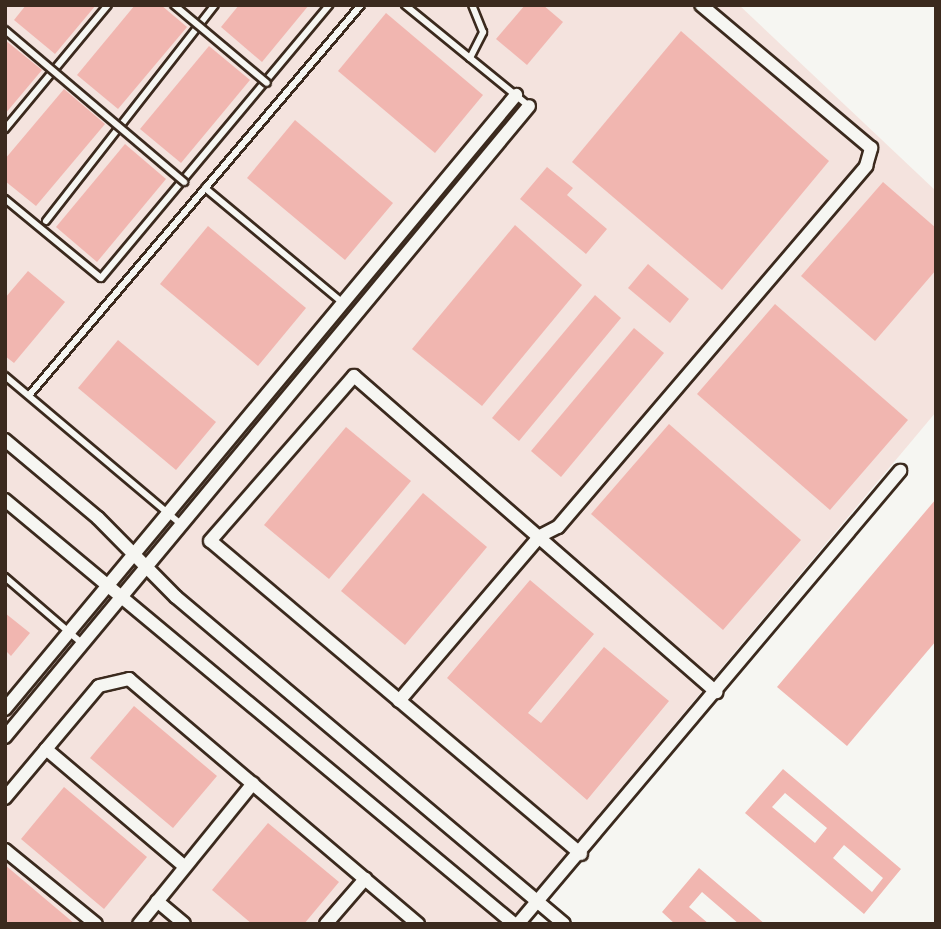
<!DOCTYPE html>
<html>
<head>
<meta charset="utf-8">
<style>
	body { margin:0 }
	#map { position:relative; width:941px; height:929px; overflow:hidden; background:#f6f6f2; font-family:Mali,sans-serif }
	div>[style] { position:absolute }
	[style*='--x'] { left:calc(var(--x)*1px); top:calc(var(--y)*1px); width:calc(var(--w)*1px); rotate:calc(var(--a)*1deg) }
	.built>* { inset:0; background:#f4e3de }
	.building>* { inset:0; background:#f1b6b0 }
	.roads { filter:drop-shadow(2px 0 #3b2a1e) drop-shadow(-2px 0 #3b2a1e) drop-shadow(0 2px #3b2a1e) drop-shadow(0 -2px #3b2a1e) }
	.service>* { height:6px; margin:-3px; padding:0 3px; transform-origin:3px; border-radius:3px; background:#f6f6f2 }
	.minor>* { height:12px; margin:-6px; padding:0 6px; transform-origin:6px; border-radius:6px; background:#f6f6f2 }
	.bridges { filter:drop-shadow(2px 0 #3b2a1e) drop-shadow(-2px 0 #3b2a1e) drop-shadow(0 2px #3b2a1e) drop-shadow(0 -2px #3b2a1e) }
	.service-bridge>* { height:6px; margin:-3px; padding:0 3px; transform-origin:3px; border-radius:3px; background:#f6f6f2 }
	span { translate:-50% -50%; white-space:nowrap; text-align:center; line-height:1.15; -webkit-text-stroke:5px #f6f6f2; paint-order:stroke }
	.frame { position:absolute; inset:0; border:7px solid #3b2a1e; pointer-events:none }
</style>
</head>
<body>
<div id="map">
	<div class="built">
		<i style="clip-path:polygon(5px 5px,739px 5px,936px 191px,936px 412px,507px 924px,5px 924px)"></i>
	</div>
	<div class="building">
		<i style="clip-path:polygon(26px 5px,96px 5px,55px 54px,14px 20px)"></i>
		<i style="clip-path:polygon(135px 5px,161px 5px,187px 27px,118px 109px,77px 75px)"></i>
		<i style="clip-path:polygon(239px 5px,309px 5px,262px 62px,221px 27px)"></i>
		<i style="clip-path:polygon(525px 5px,543px 5px,563px 22px,527px 65px,496px 39px)"></i>
		<i style="clip-path:polygon(386px 13px,483px 95px,435px 153px,338px 71px)"></i>
		<i style="clip-path:polygon(681px 31px,829px 161px,722px 290px,572px 162px)"></i>
		<i style="clip-path:polygon(5px 40px,42px 70px,5px 114px)"></i>
		<i style="clip-path:polygon(209px 46px,250px 80px,181px 163px,140px 129px)"></i>
		<i style="clip-path:polygon(64px 89px,105px 124px,36px 206px,5px 181px,5px 159px)"></i>
		<i style="clip-path:polygon(295px 120px,393px 203px,345px 260px,247px 178px)"></i>
		<i style="clip-path:polygon(125px 144px,166px 179px,97px 262px,56px 227px)"></i>
		<i style="clip-path:polygon(547px 167px,573px 188px,567px 195px,607px 229px,586px 254px,520px 199px)"></i>
		<i style="clip-path:polygon(883px 182px,936px 228px,936px 270px,875px 341px,801px 276px)"></i>
		<i style="clip-path:polygon(515px 225px,582px 285px,482px 406px,412px 349px)"></i>
		<i style="clip-path:polygon(208px 226px,306px 308px,258px 366px,160px 284px)"></i>
		<i style="clip-path:polygon(648px 264px,689px 299px,670px 323px,628px 288px)"></i>
		<i style="clip-path:polygon(28px 271px,65px 302px,14px 363px,5px 356px,5px 298px)"></i>
		<i style="clip-path:polygon(595px 295px,621px 318px,519px 441px,492px 418px)"></i>
		<i style="clip-path:polygon(775px 304px,908px 420px,830px 510px,697px 394px)"></i>
		<i style="clip-path:polygon(634px 328px,664px 353px,561px 477px,531px 451px)"></i>
		<i style="clip-path:polygon(118px 340px,216px 422px,176px 470px,78px 388px)"></i>
		<i style="clip-path:polygon(669px 424px,801px 540px,723px 630px,591px 514px)"></i>
		<i style="clip-path:polygon(346px 427px,411px 481px,329px 579px,264px 525px)"></i>
		<i style="clip-path:polygon(423px 493px,487px 547px,405px 645px,341px 591px)"></i>
		<i style="clip-path:polygon(936px 499px,936px 641px,847px 746px,777px 687px)"></i>
		<i style="clip-path:polygon(530px 580px,594px 634px,528px 713px,541px 723px,604px 647px,669px 701px,587px 800px,447px 678px)"></i>
		<i style="clip-path:polygon(5px 613px,30px 633px,11px 656px,5px 650px)"></i>
		<i style="clip-path:polygon(134px 706px,217px 776px,173px 828px,90px 758px)"></i>
		<i style="clip-path:polygon(evenodd,783px 769px,901px 869px,864px 914px,745px 813px,783px 769px,785px 793px,827px 828px,815px 843px,772px 807px,785px 793px,783px 769px,844px 845px,883px 878px,872px 892px,833px 858px,844px 845px)"></i>
		<i style="clip-path:polygon(64px 787px,147px 857px,104px 909px,21px 839px)"></i>
		<i style="clip-path:polygon(268px 823px,339px 882px,304px 924px,252px 924px,212px 890px)"></i>
		<i style="clip-path:polygon(5px 865px,75px 924px,5px 924px)"></i>
		<i style="clip-path:polygon(699px 868px,765px 924px,739px 924px,702px 892px,689px 907px,709px 924px,675px 924px,662px 912px)"></i>
	</div>
	<div class="roads">
		<div class="service">
			<i style="--x:405;--y:5;--w:160;--a:39.2"></i>
			<i style="--x:470;--y:58;--w:29;--a:-63"></i>
			<i style="--x:483;--y:32;--w:29;--a:-112"></i>
			<i style="--x:5;--y:129;--w:161;--a:-50.3"></i>
			<i style="--x:205;--y:188;--w:180;--a:39.8"></i>
			<i style="--x:5;--y:199;--w:124;--a:39.5"></i>
			<i style="--x:101;--y:278;--w:356;--a:-50.1"></i>
			<i style="--x:46;--y:221;--w:274;--a:-52"></i>
			<i style="--x:5;--y:376;--w:231;--a:40.1"></i>
			<i style="--x:31;--y:393;--w:509;--a:-49.62"></i>
			<i style="--x:5;--y:577;--w:103;--a:40.7"></i>
		</div>
		<div class="minor">
			<i style="--x:5;--y:440;--w:121;--a:40"></i>
			<i style="--x:98;--y:518;--w:111;--a:45.4"></i>
			<i style="--x:176;--y:597;--w:507;--a:40.12"></i>
			<i style="--x:5;--y:500;--w:662;--a:39.79"></i>
			<i style="--x:399;--y:701;--w:217;--a:-49.5"></i>
			<i style="--x:540;--y:536;--w:20;--a:-27"></i>
			<i style="--x:558;--y:527;--w:475;--a:-49.5"></i>
			<i style="--x:866;--y:166;--w:19;--a:-74"></i>
			<i style="--x:871;--y:148;--w:222;--a:-139.9"></i>
			<i style="--x:5;--y:709;--w:799;--a:-50.23"></i>
			<i style="--x:5;--y:737;--w:820;--a:-50.29"></i>
			<i style="--x:46;--y:749;--w:182;--a:40.3"></i>
			<i style="--x:5;--y:798;--w:146;--a:-50"></i>
			<i style="--x:99;--y:686;--w:31;--a:-13"></i>
			<i style="--x:129;--y:679;--w:379;--a:40.3"></i>
			<i style="--x:5;--y:850;--w:117;--a:39.1"></i>
			<i style="--x:581;--y:854;--w:485;--a:-139.8"></i>
			<i style="--x:210;--y:541;--w:219;--a:-48.9"></i>
			<i style="--x:354;--y:376;--w:481;--a:41.1"></i>
			<i style="--x:157;--y:901;--w:35;--a:40"></i>
			<i style="--x:139;--y:924;--w:181;--a:-51"></i>
			<i style="--x:326;--y:924;--w:60;--a:-49.1"></i>
			<i style="--x:518;--y:924;--w:593;--a:-49.86"></i>
		</div>
	</div>
	<div class="bridges">
		<div class="service-bridge">
			<i style="--x:174;--y:5;--w:121;--a:40"></i>
			<i style="--x:5;--y:30;--w:235;--a:40.3"></i>
		</div>
	</div>
	<div class="frame"></div>
</div>
</body>
</html>
